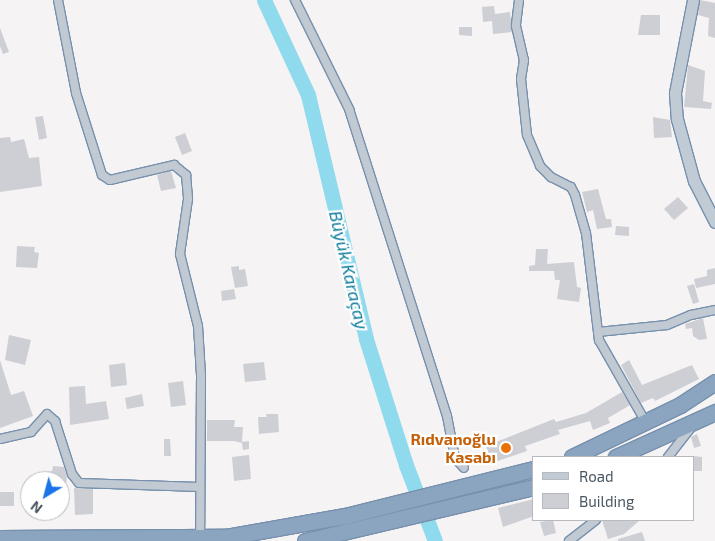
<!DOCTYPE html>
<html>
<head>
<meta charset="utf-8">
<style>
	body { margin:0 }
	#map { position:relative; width:715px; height:541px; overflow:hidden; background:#f5f3f3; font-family:"Exo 2",sans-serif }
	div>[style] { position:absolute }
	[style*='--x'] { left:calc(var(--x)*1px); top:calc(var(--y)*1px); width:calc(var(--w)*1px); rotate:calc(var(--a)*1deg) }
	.river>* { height:15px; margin:-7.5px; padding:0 7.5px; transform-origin:7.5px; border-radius:7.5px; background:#90daee }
	.building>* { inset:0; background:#cdcfd5 }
	.roads { filter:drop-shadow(1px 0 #7690ad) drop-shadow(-1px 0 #7690ad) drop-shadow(0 1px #7690ad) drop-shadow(0 -1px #7690ad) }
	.street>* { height:8px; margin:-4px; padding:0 4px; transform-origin:4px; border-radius:4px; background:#c1cad2 }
	.secondary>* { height:11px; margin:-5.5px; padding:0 5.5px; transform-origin:5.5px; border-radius:5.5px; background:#c1cbd6 }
	.highway>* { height:15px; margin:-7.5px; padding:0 7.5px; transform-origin:7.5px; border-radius:7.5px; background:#8ba5c1 }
	.dots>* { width:14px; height:14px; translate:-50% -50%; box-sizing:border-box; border:2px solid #fff; border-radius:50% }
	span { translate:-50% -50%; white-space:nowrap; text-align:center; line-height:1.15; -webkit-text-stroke:4.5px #fff; paint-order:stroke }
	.food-label { font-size:16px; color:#c56008; font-weight:700 }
	.right { translate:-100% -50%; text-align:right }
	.water-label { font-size:18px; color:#0c7c9b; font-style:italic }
	.legend { position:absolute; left:532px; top:456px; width:162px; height:65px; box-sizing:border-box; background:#fff; border:1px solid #b7bbc0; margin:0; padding:6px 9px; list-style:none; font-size:15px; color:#4a5661 }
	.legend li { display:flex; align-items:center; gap:10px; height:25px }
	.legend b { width:25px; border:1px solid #b7bbc0 }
	.north { position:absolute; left:20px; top:471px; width:50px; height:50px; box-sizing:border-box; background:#fff; border:1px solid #b7bbc0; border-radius:50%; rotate:217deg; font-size:14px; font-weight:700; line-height:20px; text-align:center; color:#4a5661 }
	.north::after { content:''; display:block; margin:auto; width:18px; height:22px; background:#1a73e8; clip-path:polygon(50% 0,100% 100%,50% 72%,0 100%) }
</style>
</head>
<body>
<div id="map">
	<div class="river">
		<i style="--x:264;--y:0;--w:105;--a:65.1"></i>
		<i style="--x:308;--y:95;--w:251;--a:76.6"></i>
		<i style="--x:366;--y:339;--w:132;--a:72.4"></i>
		<i style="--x:406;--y:465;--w:81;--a:69.1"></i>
	</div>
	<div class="building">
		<i style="clip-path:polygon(700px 0,715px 3px,715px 38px,708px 36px,709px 18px,698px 15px)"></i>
		<i style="clip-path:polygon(494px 6px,495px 14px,510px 12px,512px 32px,493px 34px,492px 21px,483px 22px,482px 7px)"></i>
		<i style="clip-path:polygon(641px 15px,660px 15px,660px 35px,638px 35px)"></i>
		<i style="clip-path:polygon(459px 27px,472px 27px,472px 36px,459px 35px)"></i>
		<i style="clip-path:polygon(0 28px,9px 52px,3px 54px,0 46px)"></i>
		<i style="clip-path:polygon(688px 65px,705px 71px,703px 101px,712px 103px,711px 109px,684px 107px)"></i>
		<i style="clip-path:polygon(43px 116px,47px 138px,39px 140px,35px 117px)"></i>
		<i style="clip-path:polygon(653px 117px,670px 120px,672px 137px,654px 138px)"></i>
		<i style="clip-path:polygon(185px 133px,192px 151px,182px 155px,175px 137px)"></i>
		<i style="clip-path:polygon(10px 137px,11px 142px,24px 139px,29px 158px,39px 157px,42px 186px,0 192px,0 138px)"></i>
		<i style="clip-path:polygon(171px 171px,176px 188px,161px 191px,157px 175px)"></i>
		<i style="clip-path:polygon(598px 189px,606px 219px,611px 219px,612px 227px,597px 229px,593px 210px,587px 212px,582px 192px)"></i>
		<i style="clip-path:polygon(678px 197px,688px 208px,674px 220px,664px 209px)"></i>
		<i style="clip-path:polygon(616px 226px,629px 227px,629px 236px,615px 235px)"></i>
		<i style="clip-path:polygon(17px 246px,35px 247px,34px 252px,39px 253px,37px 268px,16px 267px)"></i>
		<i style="clip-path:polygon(536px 249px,548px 249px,547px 264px,574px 262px,577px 287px,581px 288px,579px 302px,557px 299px,560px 280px,555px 280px,554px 271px,529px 271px,529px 266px,535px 265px)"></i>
		<i style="clip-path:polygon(239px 266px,239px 270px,245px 269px,248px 286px,235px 288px,231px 267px)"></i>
		<i style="clip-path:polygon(715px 268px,715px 284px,696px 288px,694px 279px,707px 276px,707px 270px)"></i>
		<i style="clip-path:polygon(694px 284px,699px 302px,693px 304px,687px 286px)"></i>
		<i style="clip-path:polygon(234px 289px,236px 299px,222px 301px,221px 291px)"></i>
		<i style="clip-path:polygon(703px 318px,707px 339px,699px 340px,693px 336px,692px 328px,686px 329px,685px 324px)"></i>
		<i style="clip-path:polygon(9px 335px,31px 340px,25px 365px,5px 360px)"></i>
		<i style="clip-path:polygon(0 360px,11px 395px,24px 391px,33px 416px,0 428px)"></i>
		<i style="clip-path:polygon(629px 360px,642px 385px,692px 365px,699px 379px,655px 401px,653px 398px,641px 403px,621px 365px)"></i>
		<i style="clip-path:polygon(264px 362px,266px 380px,245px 382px,243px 364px)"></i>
		<i style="clip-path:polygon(125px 363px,127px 385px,111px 387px,109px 365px)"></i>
		<i style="clip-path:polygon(183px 381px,186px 405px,171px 407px,168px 383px)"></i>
		<i style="clip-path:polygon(85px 386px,86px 404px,106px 401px,109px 419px,70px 425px,69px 387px)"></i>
		<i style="clip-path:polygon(622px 392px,630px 405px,608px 418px,610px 423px,593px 430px,590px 421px,558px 430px,560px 434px,525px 446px,527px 451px,492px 463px,486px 446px,554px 419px,556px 422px,586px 413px)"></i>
		<i style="clip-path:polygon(142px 394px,144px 406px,127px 409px,125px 398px)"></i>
		<i style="clip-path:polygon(266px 414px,278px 414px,279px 432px,259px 434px,258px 417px,267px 417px)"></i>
		<i style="clip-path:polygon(207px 420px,235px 420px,234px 427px,243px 427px,242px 442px,249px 441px,249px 449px,243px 450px,242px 443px,234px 441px,207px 441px)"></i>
		<i style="clip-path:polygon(697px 434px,701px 446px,694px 448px,691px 437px)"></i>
		<i style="clip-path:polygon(164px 439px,170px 439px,171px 456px,164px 456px)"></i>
		<i style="clip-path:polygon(249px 455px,251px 479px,234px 481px,232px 457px)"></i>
		<i style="clip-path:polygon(694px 456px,702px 457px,702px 471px,694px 471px)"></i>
		<i style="clip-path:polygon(53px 466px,64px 467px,67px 477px,64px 500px,60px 499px,60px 481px,43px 481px,45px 473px,52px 471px)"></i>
		<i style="clip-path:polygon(74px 488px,93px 489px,93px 514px,75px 515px)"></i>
		<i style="clip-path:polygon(0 492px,14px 492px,14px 506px,0 506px)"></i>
		<i style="clip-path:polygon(534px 499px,534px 516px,503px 527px,498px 508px)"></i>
		<i style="clip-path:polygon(553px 520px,556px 533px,544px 536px,540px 522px)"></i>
		<i style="clip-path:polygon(602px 520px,640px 520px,624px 534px,608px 539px)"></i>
		<i style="clip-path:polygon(642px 532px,645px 541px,618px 541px,618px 539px)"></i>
	</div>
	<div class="roads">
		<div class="street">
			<i style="--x:58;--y:0;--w:95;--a:79"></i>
			<i style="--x:76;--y:93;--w:86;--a:72.4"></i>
			<i style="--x:102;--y:175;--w:9;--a:32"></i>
			<i style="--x:110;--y:180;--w:66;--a:-13.2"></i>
			<i style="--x:174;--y:165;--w:16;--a:40"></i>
			<i style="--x:186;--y:175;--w:24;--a:85"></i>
			<i style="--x:188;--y:199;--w:56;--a:98.3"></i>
			<i style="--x:180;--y:254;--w:74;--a:76"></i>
			<i style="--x:198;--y:326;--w:49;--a:86.5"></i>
			<i style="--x:201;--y:375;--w:164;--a:90.3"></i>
			<i style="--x:295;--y:0;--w:122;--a:63.6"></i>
			<i style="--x:349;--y:109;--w:322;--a:72.3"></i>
			<i style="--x:447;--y:416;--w:43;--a:79.2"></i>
			<i style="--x:455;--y:458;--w:13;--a:48"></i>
			<i style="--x:519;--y:0;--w:26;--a:97"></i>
			<i style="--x:516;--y:26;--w:35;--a:77"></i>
			<i style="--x:524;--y:60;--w:19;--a:99"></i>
			<i style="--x:521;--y:79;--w:56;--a:83.9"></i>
			<i style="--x:527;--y:135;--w:34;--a:67"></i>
			<i style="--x:540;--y:166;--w:16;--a:45"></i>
			<i style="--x:551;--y:177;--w:22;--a:27"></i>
			<i style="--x:571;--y:187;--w:9;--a:63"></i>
			<i style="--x:575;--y:195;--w:40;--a:74"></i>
			<i style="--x:586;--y:233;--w:108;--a:83.1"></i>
			<i style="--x:599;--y:340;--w:93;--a:60.4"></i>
			<i style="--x:598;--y:332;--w:69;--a:-5.8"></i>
			<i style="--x:667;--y:325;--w:26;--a:-23"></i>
			<i style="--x:691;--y:315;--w:25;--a:-12"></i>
			<i style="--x:0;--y:439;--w:32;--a:-13"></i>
			<i style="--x:31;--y:432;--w:24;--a:-48"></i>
			<i style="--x:47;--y:414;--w:11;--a:41"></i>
			<i style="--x:55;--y:421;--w:56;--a:72.2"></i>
			<i style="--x:72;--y:474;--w:11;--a:52"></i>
			<i style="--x:79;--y:483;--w:121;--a:1.9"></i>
			<i style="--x:668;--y:457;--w:39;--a:-52"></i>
			<i style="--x:569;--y:541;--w:34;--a:-38"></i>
		</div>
		<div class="secondary">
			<i style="--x:693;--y:0;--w:95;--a:101"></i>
			<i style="--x:675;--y:93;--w:26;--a:86"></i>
			<i style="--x:677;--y:119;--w:64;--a:74.7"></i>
			<i style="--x:694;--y:181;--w:46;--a:62.9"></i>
		</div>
		<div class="highway">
			<i style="--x:572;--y:457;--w:120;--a:-25.7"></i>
			<i style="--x:680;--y:405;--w:42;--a:-33.3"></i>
			<i style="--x:616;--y:457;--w:109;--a:-24.4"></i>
			<i style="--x:0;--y:538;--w:226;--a:-0.3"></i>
			<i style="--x:226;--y:537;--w:125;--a:-10.1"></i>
			<i style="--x:349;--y:515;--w:191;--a:-14"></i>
			<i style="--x:305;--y:541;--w:235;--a:-13.3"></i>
		</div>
	</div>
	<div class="dots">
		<i style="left:506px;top:448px;background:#e8710a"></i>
	</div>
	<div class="food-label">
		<span class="right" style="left:496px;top:448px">Rıdvanoğlu<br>Kasabı</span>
	</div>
	<div class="water-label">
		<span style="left:349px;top:270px;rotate:77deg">Büyük Karaçay</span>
	</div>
	<ul class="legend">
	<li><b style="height:6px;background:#c1cbd6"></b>Road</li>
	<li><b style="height:14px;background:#cdcfd5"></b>Building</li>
	</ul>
	<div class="north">N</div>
</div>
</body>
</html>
